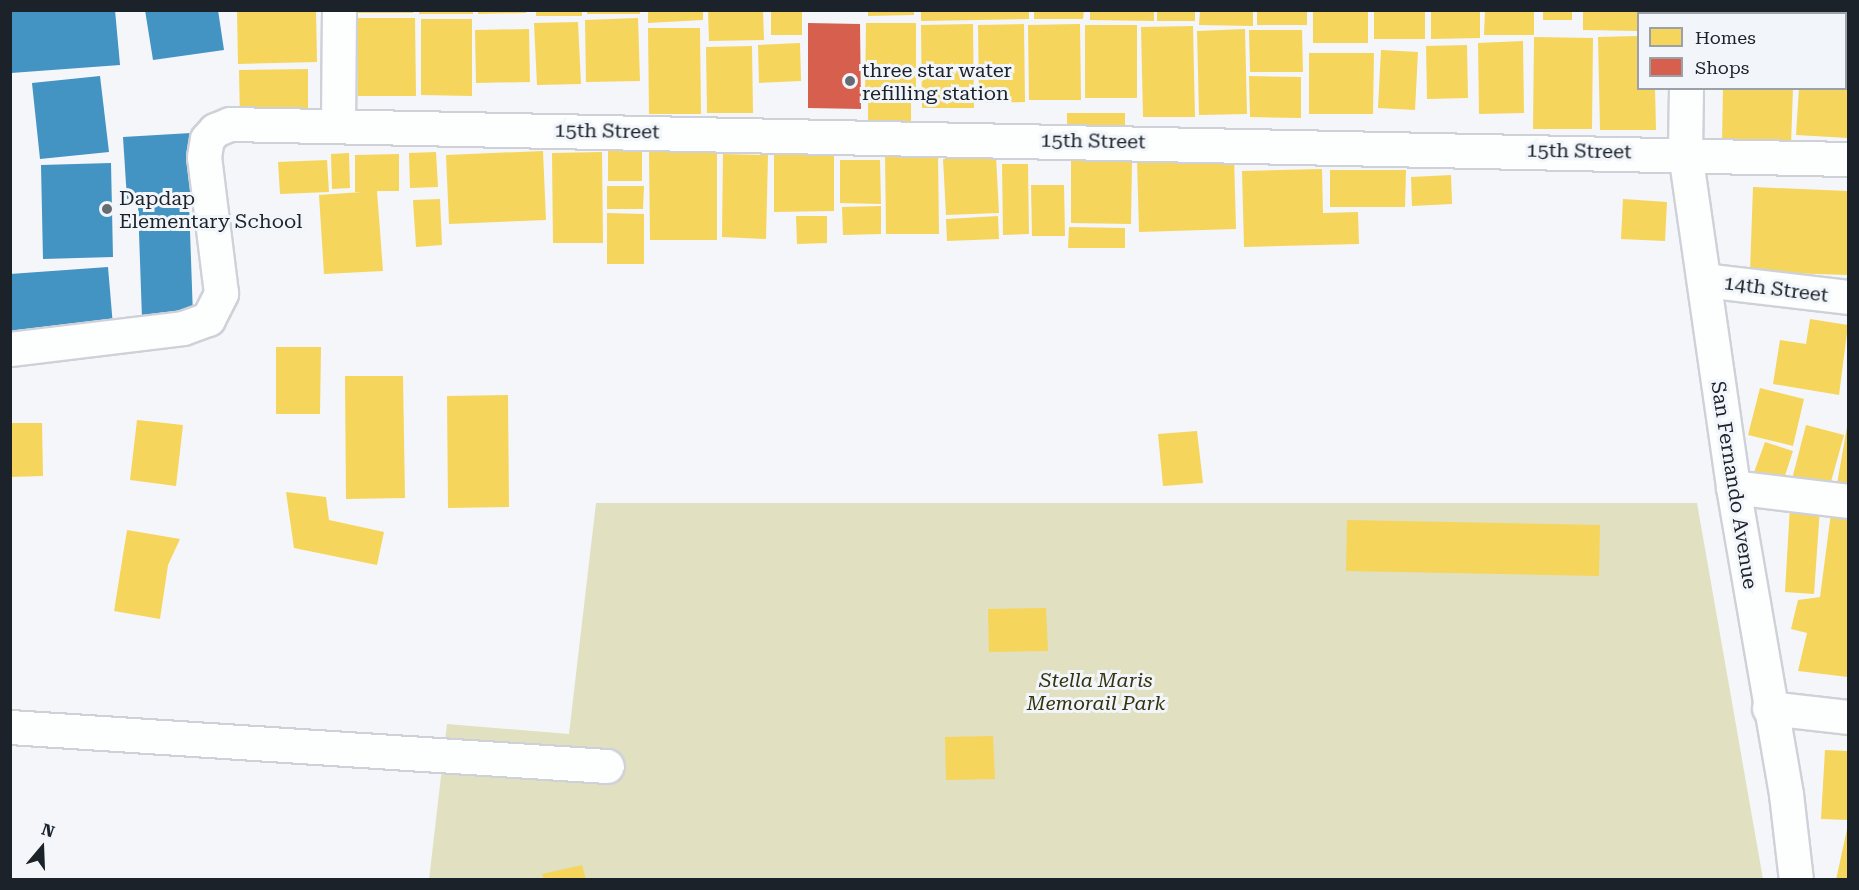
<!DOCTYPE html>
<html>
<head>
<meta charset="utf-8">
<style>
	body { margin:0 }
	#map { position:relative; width:1859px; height:890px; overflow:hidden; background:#f4f6f9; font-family:"Roboto Serif",serif }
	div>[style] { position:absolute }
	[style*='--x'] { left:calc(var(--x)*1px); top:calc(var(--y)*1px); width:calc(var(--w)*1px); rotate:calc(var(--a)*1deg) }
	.green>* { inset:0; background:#e1e1c1 }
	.homes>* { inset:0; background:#f6d55c }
	.shops>* { inset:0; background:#d6604d }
	.schools>* { inset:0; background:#4393c3 }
	.roads { filter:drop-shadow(2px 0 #ced2d8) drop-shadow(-2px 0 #ced2d8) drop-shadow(0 2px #ced2d8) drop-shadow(0 -2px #ced2d8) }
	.minor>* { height:33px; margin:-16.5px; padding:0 16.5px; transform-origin:16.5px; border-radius:16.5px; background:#fdfefe }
	.secondary>* { height:33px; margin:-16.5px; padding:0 16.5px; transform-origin:16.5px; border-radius:16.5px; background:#fdfefe }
	.dots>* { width:16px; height:16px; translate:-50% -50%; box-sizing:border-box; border:3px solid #f2f6fb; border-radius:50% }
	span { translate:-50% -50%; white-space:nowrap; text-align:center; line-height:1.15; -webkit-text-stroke:6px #f2f6fb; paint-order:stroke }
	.poi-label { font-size:20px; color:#1b222a }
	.left { translate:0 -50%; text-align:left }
	.street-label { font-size:20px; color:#1b222a }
	.park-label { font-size:20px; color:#34320f; font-style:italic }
	.frame { position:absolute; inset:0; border:12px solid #1b222a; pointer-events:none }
	.legend { position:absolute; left:1637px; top:12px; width:210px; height:78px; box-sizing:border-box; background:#f2f6fb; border:2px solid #9ca1a7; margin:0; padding:8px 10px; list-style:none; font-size:18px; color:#1b222a }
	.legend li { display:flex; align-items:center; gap:12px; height:30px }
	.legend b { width:30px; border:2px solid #9ca1a7 }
	.north { position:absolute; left:12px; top:818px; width:60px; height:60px; -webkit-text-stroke:4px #f2f6fb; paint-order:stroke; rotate:19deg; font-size:16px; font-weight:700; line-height:24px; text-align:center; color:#1b222a }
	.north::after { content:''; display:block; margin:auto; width:21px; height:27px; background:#1b222a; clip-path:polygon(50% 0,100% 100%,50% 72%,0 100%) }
</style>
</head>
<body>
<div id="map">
	<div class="green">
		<i style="clip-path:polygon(596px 503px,1697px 503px,1763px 879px,429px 880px,447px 724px,569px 734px)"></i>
	</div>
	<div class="homes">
		<i style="clip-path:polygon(237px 10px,316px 10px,317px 62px,238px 64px)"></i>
		<i style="clip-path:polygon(358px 10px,413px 10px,413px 13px,358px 13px)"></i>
		<i style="clip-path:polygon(419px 10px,473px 10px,473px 14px,419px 14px)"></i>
		<i style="clip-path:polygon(478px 10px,526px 10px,526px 13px,478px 14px)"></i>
		<i style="clip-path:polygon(536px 10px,582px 10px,582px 16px,536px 16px)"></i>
		<i style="clip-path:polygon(587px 10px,640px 10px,640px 14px,587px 14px)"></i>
		<i style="clip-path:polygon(648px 10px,703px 10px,703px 20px,648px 23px)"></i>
		<i style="clip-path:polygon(708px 10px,763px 10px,764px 40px,709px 41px)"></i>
		<i style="clip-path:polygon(771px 10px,802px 10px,802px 35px,771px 35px)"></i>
		<i style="clip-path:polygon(868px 10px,914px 10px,914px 15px,868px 16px)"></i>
		<i style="clip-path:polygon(921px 10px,1029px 10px,1029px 19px,921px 21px)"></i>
		<i style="clip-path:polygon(1034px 10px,1084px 10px,1083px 19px,1034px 19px)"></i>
		<i style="clip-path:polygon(1090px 10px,1154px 10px,1154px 21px,1090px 20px)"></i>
		<i style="clip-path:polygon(1157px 10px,1195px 10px,1195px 21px,1157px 21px)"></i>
		<i style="clip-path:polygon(1200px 10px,1253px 10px,1253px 26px,1199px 25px)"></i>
		<i style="clip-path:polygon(1257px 10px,1307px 10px,1307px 25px,1257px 25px)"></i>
		<i style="clip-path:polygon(1313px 10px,1368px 10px,1368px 43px,1313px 43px)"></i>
		<i style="clip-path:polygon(1374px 10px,1425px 10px,1425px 39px,1374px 39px)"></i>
		<i style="clip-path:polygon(1431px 10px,1480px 10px,1480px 38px,1431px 39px)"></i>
		<i style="clip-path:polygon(1485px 10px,1534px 10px,1534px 35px,1484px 35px)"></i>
		<i style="clip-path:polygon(1543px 10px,1572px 10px,1572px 20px,1543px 20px)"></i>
		<i style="clip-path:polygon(1583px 10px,1652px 10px,1652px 14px,1638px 14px,1638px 31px,1583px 30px)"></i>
		<i style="clip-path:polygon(1730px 10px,1792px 10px,1730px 14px)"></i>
		<i style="clip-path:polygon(1802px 10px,1848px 10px,1848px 37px,1846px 14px)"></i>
		<i style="clip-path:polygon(358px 18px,415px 18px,416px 96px,358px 96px)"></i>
		<i style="clip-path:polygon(638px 18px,640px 81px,586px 82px,585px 20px)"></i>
		<i style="clip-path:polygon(421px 19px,472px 19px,472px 96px,421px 95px)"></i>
		<i style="clip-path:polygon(578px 22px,581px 84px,537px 85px,534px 23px)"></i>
		<i style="clip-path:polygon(866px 23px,916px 23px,916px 95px,865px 95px)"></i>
		<i style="clip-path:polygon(973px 24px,974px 108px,922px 108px,921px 25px)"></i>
		<i style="clip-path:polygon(1024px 24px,1025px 102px,979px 103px,978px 25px)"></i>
		<i style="clip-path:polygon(1080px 24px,1081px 100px,1029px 100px,1028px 25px)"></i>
		<i style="clip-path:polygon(1085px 25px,1137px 25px,1137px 98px,1085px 98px)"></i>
		<i style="clip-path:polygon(1193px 26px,1195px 117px,1143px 117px,1141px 27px)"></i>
		<i style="clip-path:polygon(648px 28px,700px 28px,701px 114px,649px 114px)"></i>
		<i style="clip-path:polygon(529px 29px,530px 82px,476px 83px,475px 30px)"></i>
		<i style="clip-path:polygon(1245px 29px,1247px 114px,1199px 115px,1197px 31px)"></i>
		<i style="clip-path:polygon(1249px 30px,1302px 30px,1303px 72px,1250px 72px)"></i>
		<i style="clip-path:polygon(1638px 36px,1638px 88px,1655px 88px,1656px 130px,1600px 130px,1598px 37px)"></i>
		<i style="clip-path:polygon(1534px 37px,1593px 38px,1592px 129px,1533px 129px)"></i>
		<i style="clip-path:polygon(1523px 41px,1524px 113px,1479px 114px,1478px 43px)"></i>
		<i style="clip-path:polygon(800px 43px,801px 81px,759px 83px,758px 45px)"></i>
		<i style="clip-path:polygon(1846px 44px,1848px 138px,1796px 135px,1799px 88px,1846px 88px)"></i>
		<i style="clip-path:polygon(1467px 45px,1468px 98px,1427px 99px,1426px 46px)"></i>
		<i style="clip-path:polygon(752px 46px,753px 113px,707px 113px,706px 47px)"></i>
		<i style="clip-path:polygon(1381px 50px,1418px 52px,1415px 110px,1378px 108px)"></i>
		<i style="clip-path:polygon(1309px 53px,1374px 53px,1373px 114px,1309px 114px)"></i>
		<i style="clip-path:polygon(308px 69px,308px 121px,240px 121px,239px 70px)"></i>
		<i style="clip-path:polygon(1249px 76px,1301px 77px,1301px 118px,1250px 117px)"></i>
		<i style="clip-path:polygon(1723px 88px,1793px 88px,1791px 145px,1722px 143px)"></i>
		<i style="clip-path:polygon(868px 100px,911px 100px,911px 126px,868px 126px)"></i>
		<i style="clip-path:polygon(1067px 113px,1125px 113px,1125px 134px,1067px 134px)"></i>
		<i style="clip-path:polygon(642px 149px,642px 181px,608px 181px,608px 150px)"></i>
		<i style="clip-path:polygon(543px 151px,546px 220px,449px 224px,446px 155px)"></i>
		<i style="clip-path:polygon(436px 152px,438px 187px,410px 188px,409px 153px)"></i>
		<i style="clip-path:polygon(602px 152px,603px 243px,553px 243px,552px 153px)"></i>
		<i style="clip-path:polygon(649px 152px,717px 152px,717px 240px,650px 240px)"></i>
		<i style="clip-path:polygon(885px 152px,938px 152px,939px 234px,886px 234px)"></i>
		<i style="clip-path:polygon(349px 153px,350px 188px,332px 189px,331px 154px)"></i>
		<i style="clip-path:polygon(399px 154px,399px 191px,377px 191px,383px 271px,324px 274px,319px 195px,362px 192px,355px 192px,355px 155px)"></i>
		<i style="clip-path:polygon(723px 154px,768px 155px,766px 239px,722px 237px)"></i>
		<i style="clip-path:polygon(774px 155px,834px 155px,834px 211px,774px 212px)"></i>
		<i style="clip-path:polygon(996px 156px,999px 213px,946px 215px,943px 159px)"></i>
		<i style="clip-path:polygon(1234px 156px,1236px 229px,1139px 232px,1137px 159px)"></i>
		<i style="clip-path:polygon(327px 160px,329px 192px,280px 194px,278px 162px)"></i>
		<i style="clip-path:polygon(840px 160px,880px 160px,881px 204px,840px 203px)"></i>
		<i style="clip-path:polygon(1071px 161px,1132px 161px,1131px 224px,1071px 223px)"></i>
		<i style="clip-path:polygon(1002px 164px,1028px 164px,1029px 234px,1003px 235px)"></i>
		<i style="clip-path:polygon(1322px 169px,1323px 213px,1358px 212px,1359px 244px,1244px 247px,1242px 171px)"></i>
		<i style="clip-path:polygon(1330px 170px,1406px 170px,1405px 207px,1330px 207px)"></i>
		<i style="clip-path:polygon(1451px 175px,1452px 204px,1412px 206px,1411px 177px)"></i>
		<i style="clip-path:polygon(1031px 185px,1064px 185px,1065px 236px,1032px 236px)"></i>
		<i style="clip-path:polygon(607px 186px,644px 186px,643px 209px,607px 209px)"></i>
		<i style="clip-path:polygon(1753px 187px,1848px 191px,1848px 275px,1750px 272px)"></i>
		<i style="clip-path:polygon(440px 199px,442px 245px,416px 247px,413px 200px)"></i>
		<i style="clip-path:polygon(1623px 199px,1667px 202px,1665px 241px,1621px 239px)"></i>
		<i style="clip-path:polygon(881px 206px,881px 234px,843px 235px,842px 207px)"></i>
		<i style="clip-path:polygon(607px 213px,644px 214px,644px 264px,607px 264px)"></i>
		<i style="clip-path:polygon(796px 216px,827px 216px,827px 243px,797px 244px)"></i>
		<i style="clip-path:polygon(998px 216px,999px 239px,947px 241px,946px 219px)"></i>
		<i style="clip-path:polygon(1069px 227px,1125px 228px,1125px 248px,1068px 248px)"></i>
		<i style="clip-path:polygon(1810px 319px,1848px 325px,1839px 395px,1773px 384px,1780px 340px,1806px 344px)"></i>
		<i style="clip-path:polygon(276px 347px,321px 347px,320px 414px,276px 414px)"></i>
		<i style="clip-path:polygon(345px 376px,403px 376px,405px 498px,346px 499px)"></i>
		<i style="clip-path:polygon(1760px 388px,1804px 399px,1793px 446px,1748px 435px)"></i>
		<i style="clip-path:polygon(508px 395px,509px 507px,448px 508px,447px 396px)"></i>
		<i style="clip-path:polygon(137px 420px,183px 425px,176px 486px,130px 480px)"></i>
		<i style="clip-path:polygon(1848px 421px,1848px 486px,1837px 484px)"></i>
		<i style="clip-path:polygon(10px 423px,42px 423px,43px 476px,10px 477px)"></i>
		<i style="clip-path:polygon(1806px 425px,1844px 435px,1829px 489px,1792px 479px)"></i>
		<i style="clip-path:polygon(1197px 431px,1203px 483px,1163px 486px,1158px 434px)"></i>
		<i style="clip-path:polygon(1765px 442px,1793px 451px,1782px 485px,1753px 475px)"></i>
		<i style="clip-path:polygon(286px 492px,326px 497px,329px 520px,384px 532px,377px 565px,294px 548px)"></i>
		<i style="clip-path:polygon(1790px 506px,1820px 508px,1814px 594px,1785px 592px)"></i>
		<i style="clip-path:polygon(1831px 513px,1848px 514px,1848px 677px,1798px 671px,1807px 633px,1791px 629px,1798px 600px,1820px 597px)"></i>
		<i style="clip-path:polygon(1347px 520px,1600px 525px,1599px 576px,1346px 571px)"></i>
		<i style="clip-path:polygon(127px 530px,180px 539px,168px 565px,160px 619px,114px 611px)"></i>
		<i style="clip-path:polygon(1046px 608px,1048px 651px,989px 652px,988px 609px)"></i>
		<i style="clip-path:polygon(993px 736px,995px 779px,946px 780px,945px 737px)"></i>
		<i style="clip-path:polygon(1825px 750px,1848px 751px,1848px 820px,1821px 819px)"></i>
		<i style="clip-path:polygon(1847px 829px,1848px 880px,1836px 880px)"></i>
		<i style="clip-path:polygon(582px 865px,586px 880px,544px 880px,542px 874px)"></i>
	</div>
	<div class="shops">
		<i style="clip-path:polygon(808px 23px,860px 24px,861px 109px,808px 108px)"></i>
	</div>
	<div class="schools">
		<i style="clip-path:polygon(10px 10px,115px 10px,120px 65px,11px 73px)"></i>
		<i style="clip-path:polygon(145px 10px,218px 10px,224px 50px,153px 60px)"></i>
		<i style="clip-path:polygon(100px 76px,109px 152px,40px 159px,32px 83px)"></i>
		<i style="clip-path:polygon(191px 133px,194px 195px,127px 199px,123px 137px)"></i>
		<i style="clip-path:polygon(111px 163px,113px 257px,43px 259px,41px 165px)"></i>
		<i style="clip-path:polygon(189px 203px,193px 316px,142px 318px,138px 204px)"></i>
		<i style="clip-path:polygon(108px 267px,113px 326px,10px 333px,10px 274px)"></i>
	</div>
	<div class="roads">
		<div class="minor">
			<i style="--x:338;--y:125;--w:115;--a:-89.5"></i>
			<i style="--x:1704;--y:280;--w:145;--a:6.7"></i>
			<i style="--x:10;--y:349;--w:174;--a:-6.9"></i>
			<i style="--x:183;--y:328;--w:27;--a:-20"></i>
			<i style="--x:208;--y:319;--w:29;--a:-63"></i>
			<i style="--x:221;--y:293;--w:137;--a:-97.1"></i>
			<i style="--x:204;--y:157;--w:18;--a:-81"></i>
			<i style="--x:207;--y:139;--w:12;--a:-48"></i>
			<i style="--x:215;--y:130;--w:16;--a:-22"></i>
			<i style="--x:230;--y:124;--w:1618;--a:1.24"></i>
			<i style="--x:1733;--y:487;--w:116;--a:6.9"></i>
			<i style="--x:1769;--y:708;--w:80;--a:6.5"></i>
			<i style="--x:10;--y:727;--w:598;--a:3.74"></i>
		</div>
		<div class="secondary">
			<i style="--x:1687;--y:14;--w:4;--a:-90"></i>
			<i style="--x:1686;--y:88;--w:65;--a:90.9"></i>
			<i style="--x:1685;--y:153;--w:337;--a:81.8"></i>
			<i style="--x:1733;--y:487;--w:312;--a:80.2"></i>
			<i style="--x:1786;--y:794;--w:87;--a:83.4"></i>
		</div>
	</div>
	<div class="dots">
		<i style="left:850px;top:81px;background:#676c72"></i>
		<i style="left:107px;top:209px;background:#676c72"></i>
	</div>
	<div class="poi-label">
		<span class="left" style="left:862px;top:82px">three star water<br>refilling station</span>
		<span class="left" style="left:119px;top:210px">Dapdap<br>Elementary School</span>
	</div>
	<div class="street-label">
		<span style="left:607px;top:131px;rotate:1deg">15th Street</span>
		<span style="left:1093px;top:141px;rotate:1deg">15th Street</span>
		<span style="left:1579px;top:151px;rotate:1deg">15th Street</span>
		<span style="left:1776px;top:289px;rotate:7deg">14th Street</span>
		<span style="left:1734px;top:485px;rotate:81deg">San Fernando Avenue</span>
	</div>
	<div class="park-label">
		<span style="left:1096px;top:692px">Stella Maris<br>Memorail Park</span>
	</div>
	<div class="frame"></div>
	<ul class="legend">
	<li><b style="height:16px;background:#f6d55c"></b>Homes</li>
	<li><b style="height:16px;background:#d6604d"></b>Shops</li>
	</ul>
	<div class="north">N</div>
</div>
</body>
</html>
